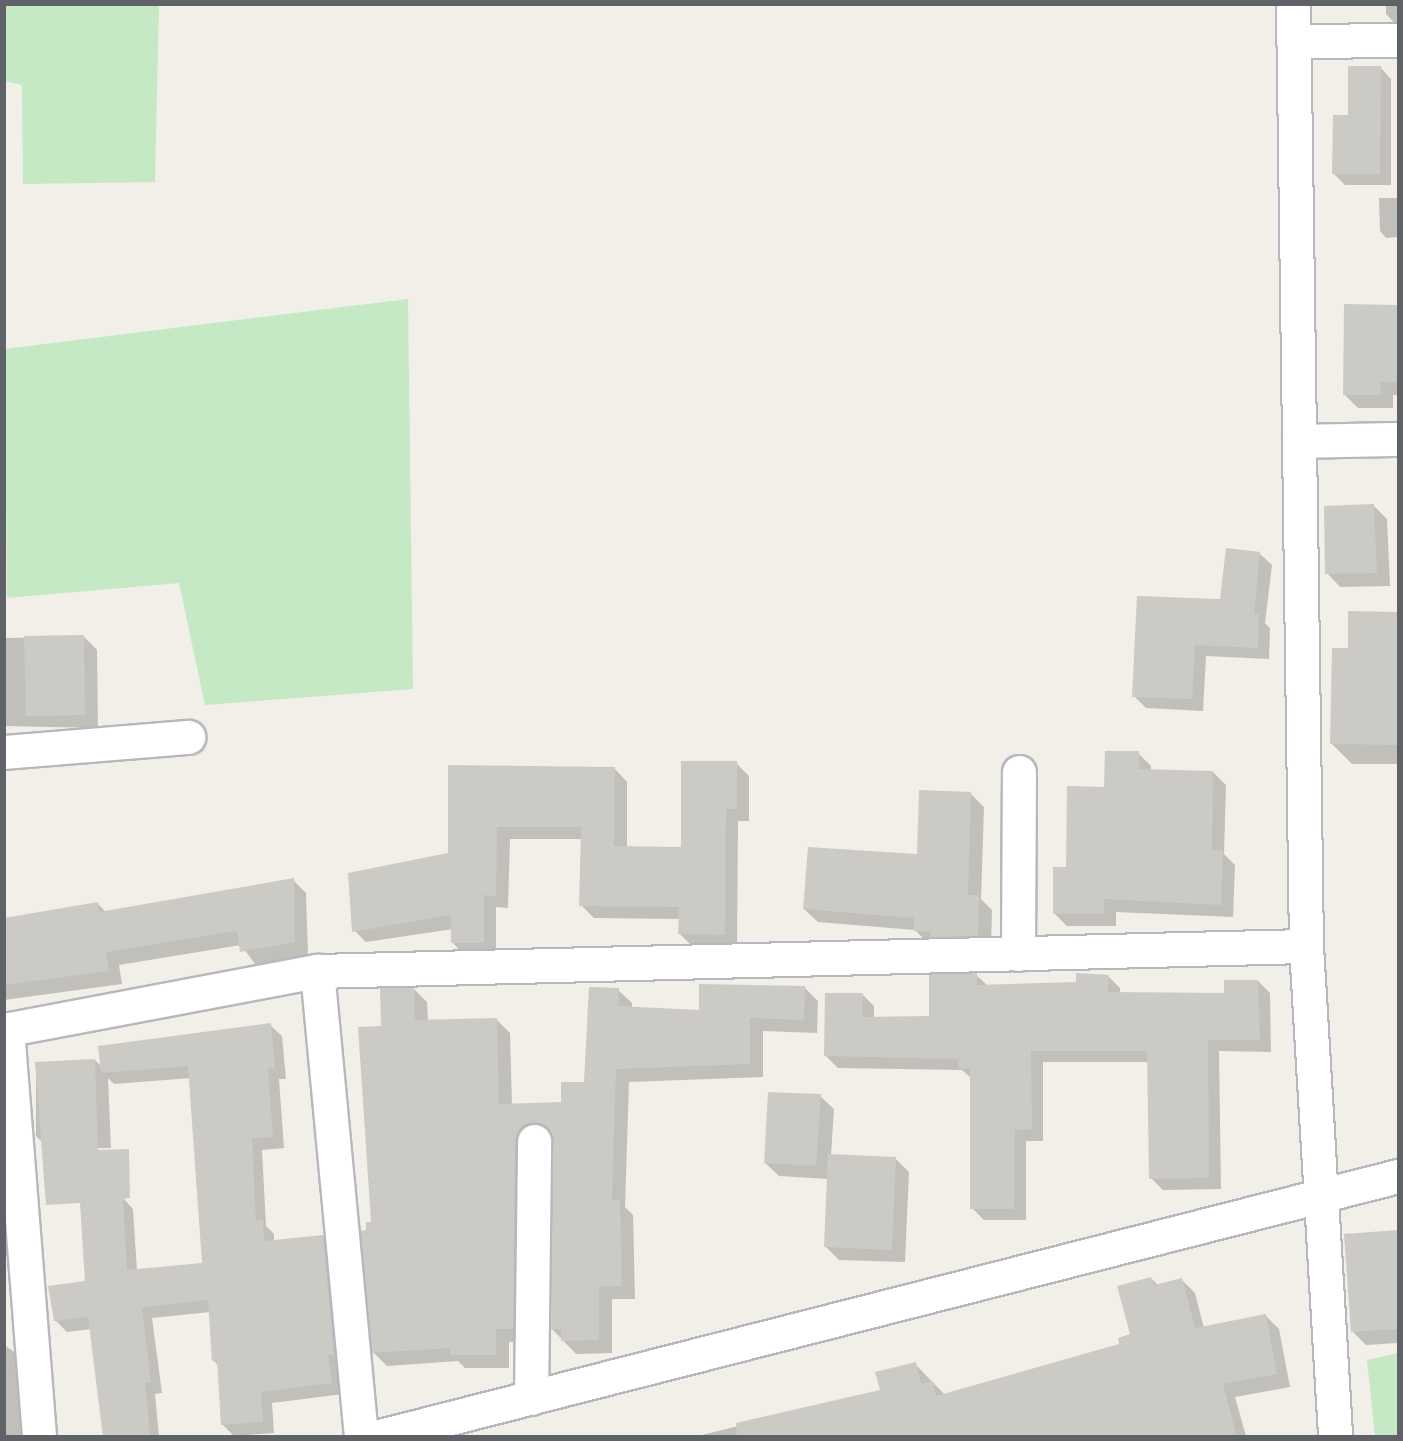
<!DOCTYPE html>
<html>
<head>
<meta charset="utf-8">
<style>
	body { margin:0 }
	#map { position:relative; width:1403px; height:1441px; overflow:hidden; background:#f1efe8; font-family:"Fira Sans Condensed",sans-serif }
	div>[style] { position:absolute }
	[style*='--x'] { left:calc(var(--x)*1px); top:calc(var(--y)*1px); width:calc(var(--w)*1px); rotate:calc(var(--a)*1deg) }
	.green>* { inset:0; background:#c5e8c5 }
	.shadow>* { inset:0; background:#0003 }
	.building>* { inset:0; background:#cccac5 }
	.roads { filter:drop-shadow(2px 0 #b5b8bc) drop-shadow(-2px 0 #b5b8bc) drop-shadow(0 2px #b5b8bc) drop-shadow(0 -2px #b5b8bc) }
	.minor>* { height:33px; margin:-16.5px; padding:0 16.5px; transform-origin:16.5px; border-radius:16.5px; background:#fff }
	span { translate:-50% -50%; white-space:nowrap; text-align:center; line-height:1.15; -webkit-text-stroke:6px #fff; paint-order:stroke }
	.frame { position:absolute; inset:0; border:6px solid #5f6368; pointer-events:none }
</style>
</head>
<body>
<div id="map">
	<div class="green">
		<i style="clip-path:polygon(4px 5px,159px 5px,155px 182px,23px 184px,22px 85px,5px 81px)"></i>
		<i style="clip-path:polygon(408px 299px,413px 689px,205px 705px,179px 583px,7px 598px,5px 349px)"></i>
		<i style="clip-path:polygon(1398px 1353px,1398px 1436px,1375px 1436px,1367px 1360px)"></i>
	</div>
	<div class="shadow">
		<i style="clip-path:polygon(1386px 4px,1398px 4px,1398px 27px,1386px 14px)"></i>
		<i style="clip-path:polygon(1380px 67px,1391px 79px,1391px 185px,1345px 185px,1334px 174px,1349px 117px)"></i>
		<i style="clip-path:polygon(1379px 198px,1398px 198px,1398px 237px,1386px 238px,1380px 231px)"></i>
		<i style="clip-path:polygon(1346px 306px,1398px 306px,1398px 395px,1393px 395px,1393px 408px,1358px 408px,1345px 395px)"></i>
		<i style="clip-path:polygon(1374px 506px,1387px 519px,1390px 586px,1340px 587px,1327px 573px)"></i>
		<i style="clip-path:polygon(1260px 554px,1272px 565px,1265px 623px,1270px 628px,1269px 659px,1206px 656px,1203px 711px,1146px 708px,1134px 696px)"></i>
		<i style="clip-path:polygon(1350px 613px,1398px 614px,1398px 764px,1352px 764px,1332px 744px,1349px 650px)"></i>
		<i style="clip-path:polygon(84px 637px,97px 650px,98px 728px,4px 726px,4px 638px)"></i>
		<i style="clip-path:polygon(1138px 753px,1151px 766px,1151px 771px,1213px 772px,1226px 785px,1224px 854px,1235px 865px,1233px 917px,1116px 912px,1116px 926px,1067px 926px,1054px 913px,1067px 868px,1105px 789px)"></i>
		<i style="clip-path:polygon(736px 763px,749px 776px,749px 821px,738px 821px,737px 947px,693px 947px,680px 934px,680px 919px,594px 918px,581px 905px,582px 839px,510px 839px,508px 908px,496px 907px,496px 956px,465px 956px,453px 943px,453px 929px,366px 942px,353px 929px,449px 854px,449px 766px,615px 769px,627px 782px,627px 848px,682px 848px)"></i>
		<i style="clip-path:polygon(970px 793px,984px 807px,981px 899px,992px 910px,991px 948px,929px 944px,915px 930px,818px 922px,804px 909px,918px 856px)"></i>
		<i style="clip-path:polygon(293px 880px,306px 893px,308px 955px,255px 964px,241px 945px,119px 965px,122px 984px,4px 1000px,4px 932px,97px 903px,106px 912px)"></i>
		<i style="clip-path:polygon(976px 975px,988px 986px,1077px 984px,1108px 976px,1120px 988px,1120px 994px,1225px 994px,1258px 981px,1270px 993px,1271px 1052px,1219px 1051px,1221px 1189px,1163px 1190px,1151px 1178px,1149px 1062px,1043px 1062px,1043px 1141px,1026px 1141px,1026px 1220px,984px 1220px,972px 1208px,972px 1079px,962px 1070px,838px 1068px,826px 1056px,862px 994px,874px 1006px,874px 1019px,930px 1018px)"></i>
		<i style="clip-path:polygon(804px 987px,818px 1001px,817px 1033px,763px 1031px,763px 1077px,629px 1082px,625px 1207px,633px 1215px,635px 1299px,612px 1299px,612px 1353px,576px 1354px,552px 1329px,553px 1137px,549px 1135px,531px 1145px,526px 1342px,509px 1342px,509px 1368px,465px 1368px,458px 1361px,387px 1366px,373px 1352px,368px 1232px,373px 1224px,383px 1028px,414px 989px,427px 1002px,428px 1021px,496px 1019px,510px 1033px,512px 1105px,562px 1103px,585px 1084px,618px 990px,632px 1003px,632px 1008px,701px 1011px)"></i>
		<i style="clip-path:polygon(270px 1025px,282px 1036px,286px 1079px,279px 1079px,284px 1148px,262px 1150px,266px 1226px,274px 1234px,274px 1241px,323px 1236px,334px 1248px,343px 1394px,272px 1403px,274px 1433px,234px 1436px,222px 1424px,219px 1366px,213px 1360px,210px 1312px,152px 1318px,162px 1393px,155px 1394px,159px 1436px,104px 1436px,91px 1329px,67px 1332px,55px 1320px,87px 1282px,122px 1197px,133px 1209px,137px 1271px,204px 1264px,191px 1078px,114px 1084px,108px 1078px,111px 1148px,49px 1149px,36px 1136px,36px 1064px,95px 1060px,102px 1067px)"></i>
		<i style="clip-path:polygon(820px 1096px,834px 1109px,831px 1155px,895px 1158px,909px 1172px,905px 1262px,839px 1260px,825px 1246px,828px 1179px,779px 1176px,765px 1163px)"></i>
		<i style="clip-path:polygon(4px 1208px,12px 1244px,4px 1245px)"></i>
		<i style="clip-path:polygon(1398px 1231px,1398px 1343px,1366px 1345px,1352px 1331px,1345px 1235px)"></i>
		<i style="clip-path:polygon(1151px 1278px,1158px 1285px,1181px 1279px,1195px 1293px,1204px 1328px,1266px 1316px,1279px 1329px,1290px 1387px,1235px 1397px,1246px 1436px,698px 1436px,882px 1391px,915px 1364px,945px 1395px,1121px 1345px,1132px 1335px)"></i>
		<i style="clip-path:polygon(4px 1345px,22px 1357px,22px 1436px,4px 1436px)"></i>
	</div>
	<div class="building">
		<i style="clip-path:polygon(1348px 66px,1381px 66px,1380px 174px,1332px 174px,1333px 115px,1348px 115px)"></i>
		<i style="clip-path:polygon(1344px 304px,1398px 305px,1398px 382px,1381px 382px,1380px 395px,1343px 395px)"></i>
		<i style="clip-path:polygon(1374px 504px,1377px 573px,1325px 574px,1324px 506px)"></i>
		<i style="clip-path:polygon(1226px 548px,1260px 552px,1254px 614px,1259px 615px,1258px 648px,1195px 645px,1192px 699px,1132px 697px,1137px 596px,1220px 599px)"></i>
		<i style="clip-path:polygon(1348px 611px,1398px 612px,1398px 745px,1330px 744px,1332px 648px,1348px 648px)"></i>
		<i style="clip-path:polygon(84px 635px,85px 715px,26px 716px,24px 636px)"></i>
		<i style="clip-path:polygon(1105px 751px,1139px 751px,1139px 769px,1213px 771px,1212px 850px,1223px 851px,1221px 905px,1104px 899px,1104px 914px,1053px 914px,1053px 867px,1066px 867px,1067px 786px,1104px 787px)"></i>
		<i style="clip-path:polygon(681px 761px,737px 761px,737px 809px,726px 809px,725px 935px,678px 934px,679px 907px,579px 906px,581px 827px,497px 827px,496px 896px,484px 895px,484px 943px,451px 943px,451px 915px,352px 932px,348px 873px,448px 853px,448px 765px,615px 767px,614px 846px,681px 847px)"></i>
		<i style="clip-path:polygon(919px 790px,971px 792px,968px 895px,979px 895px,978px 936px,930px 937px,930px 931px,914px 931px,914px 918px,803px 909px,808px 847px,917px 854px)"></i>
		<i style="clip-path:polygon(294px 878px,295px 942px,240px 952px,237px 931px,106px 952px,109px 971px,4px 985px,4px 918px,98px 902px,99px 912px)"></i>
		<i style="clip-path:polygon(977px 973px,977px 985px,1076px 982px,1076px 973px,1109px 975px,1108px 992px,1224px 993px,1224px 980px,1258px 980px,1260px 1040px,1208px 1040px,1209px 1178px,1149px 1179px,1147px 1051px,1031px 1051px,1032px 1129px,1015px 1130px,1014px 1209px,970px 1209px,970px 1068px,959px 1069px,958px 1059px,824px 1056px,825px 993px,863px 993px,862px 1017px,929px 1016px,929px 974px)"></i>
		<i style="clip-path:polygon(699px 984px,805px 986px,804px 1020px,750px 1018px,750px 1064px,616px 1069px,612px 1200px,620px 1200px,622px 1286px,599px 1286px,599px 1340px,561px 1341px,561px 1330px,551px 1329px,553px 1141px,544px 1125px,534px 1122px,524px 1125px,515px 1140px,513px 1329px,496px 1329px,496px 1355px,450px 1355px,450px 1348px,372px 1353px,360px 1231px,366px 1230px,366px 1222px,371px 1222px,358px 1027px,381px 1026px,380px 988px,414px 987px,415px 1020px,497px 1018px,499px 1104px,561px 1102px,561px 1082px,584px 1082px,589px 987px,619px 988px,618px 1006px,699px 1010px)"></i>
		<i style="clip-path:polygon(271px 1023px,275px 1068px,268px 1069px,273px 1137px,252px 1139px,256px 1221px,263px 1220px,264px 1241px,323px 1235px,334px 1355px,328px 1355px,332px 1383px,261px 1392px,263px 1422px,221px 1425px,217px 1360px,212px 1361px,208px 1300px,142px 1307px,151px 1382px,145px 1383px,150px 1437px,103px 1437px,88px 1317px,54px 1321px,48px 1286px,85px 1281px,80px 1203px,46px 1205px,35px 1062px,95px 1059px,98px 1150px,129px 1149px,130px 1198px,123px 1199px,127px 1270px,202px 1263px,188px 1066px,101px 1073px,98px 1046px)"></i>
		<i style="clip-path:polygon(768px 1092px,821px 1094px,816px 1166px,764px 1163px)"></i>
		<i style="clip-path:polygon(828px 1154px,896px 1157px,892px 1250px,824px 1247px)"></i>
		<i style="clip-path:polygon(1398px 1230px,1398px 1329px,1351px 1332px,1344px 1234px)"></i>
		<i style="clip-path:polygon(1151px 1277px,1154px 1285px,1182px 1278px,1195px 1328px,1266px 1314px,1277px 1374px,1223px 1384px,1237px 1437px,737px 1437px,736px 1423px,880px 1390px,875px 1372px,916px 1362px,921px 1384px,933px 1381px,936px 1396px,1119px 1344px,1118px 1338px,1130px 1334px,1117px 1286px)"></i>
	</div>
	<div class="roads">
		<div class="minor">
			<i style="--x:1293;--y:4;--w:942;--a:89.21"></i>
			<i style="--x:1306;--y:946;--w:491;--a:86.6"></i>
			<i style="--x:1293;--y:41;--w:105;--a:-0.5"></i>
			<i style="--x:1299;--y:441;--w:99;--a:-1.2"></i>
			<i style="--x:4;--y:752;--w:185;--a:-4.7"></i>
			<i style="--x:1018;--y:954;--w:182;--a:-89.7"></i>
			<i style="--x:317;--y:971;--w:467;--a:84.6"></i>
			<i style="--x:7;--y:1029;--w:408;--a:85.5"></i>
			<i style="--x:4;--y:1030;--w:319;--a:-10.7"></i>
			<i style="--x:317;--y:971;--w:989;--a:-1.45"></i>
			<i style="--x:531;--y:1398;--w:257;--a:-89.3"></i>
			<i style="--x:380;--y:1436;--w:1051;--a:-14.33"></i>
		</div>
	</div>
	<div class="frame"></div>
</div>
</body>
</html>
